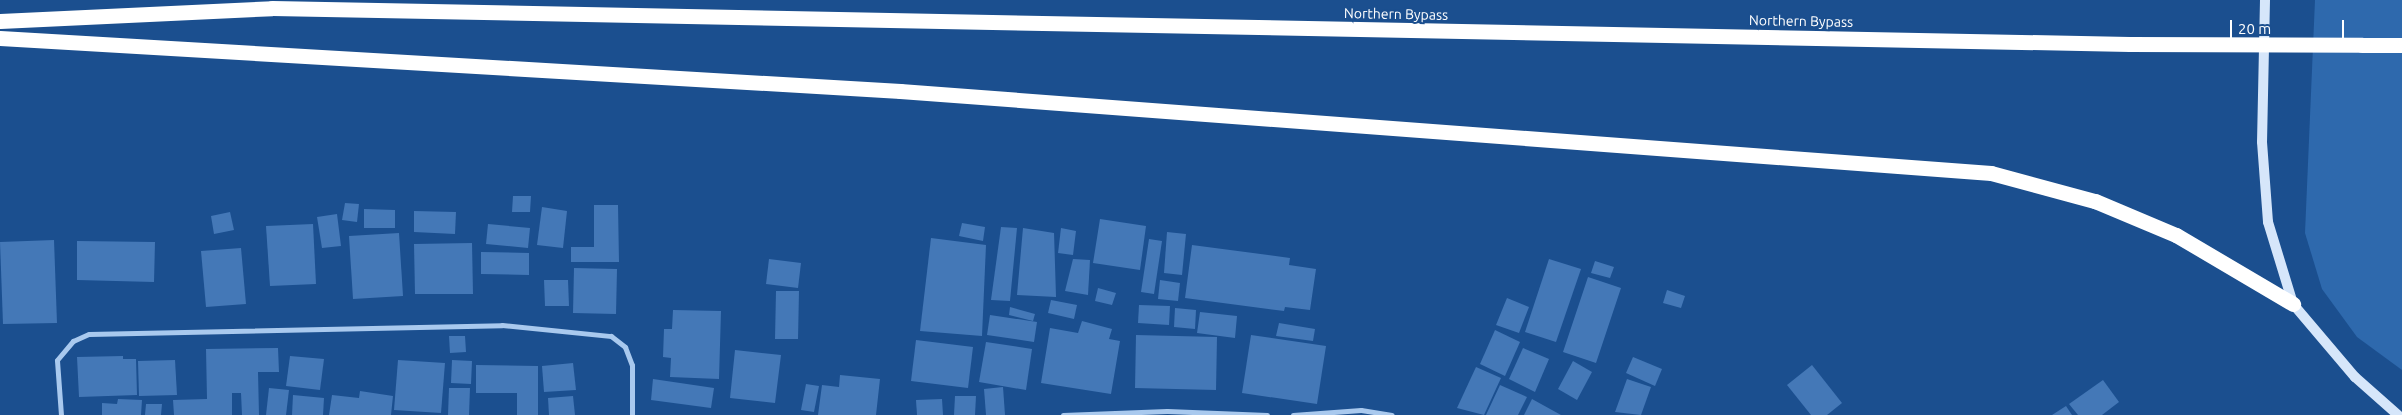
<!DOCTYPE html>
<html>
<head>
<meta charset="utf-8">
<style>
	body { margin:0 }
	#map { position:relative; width:2402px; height:415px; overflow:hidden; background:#1b4f8f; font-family:Ubuntu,sans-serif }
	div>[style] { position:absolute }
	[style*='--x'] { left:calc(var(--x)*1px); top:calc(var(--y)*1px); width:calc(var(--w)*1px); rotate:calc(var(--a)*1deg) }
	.green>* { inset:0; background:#2e69ad }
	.building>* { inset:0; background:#4478b7 }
	.minor>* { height:5px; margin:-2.5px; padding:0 2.5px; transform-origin:2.5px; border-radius:2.5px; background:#a9c9ee }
	.secondary>* { height:10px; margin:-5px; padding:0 5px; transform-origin:5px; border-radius:5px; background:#d6e6fa }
	.motorway>* { height:15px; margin:-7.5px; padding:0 7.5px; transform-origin:7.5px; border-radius:7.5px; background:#fff }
	.motorway-bridge>* { height:15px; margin:-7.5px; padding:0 7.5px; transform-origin:7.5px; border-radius:7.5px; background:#fff }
	span { translate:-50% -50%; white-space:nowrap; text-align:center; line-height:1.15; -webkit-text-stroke:4px #1b4f8f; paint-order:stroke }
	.street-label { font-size:14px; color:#fff }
	.scale { position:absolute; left:2230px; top:20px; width:114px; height:22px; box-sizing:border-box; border:2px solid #fff; border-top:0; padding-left:6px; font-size:15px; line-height:18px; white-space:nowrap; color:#fff; -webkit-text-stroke:4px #1b4f8f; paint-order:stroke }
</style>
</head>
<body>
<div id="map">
	<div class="green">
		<i style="clip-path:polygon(2315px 0,2402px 0,2402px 370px,2357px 337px,2322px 289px,2305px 233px)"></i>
	</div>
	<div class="building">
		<i style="clip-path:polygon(513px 196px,531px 196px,530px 212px,512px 212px)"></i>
		<i style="clip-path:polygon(345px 203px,359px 204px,357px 222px,342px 220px)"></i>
		<i style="clip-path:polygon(594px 205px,618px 205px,619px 262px,571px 262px,571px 247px,594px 247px)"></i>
		<i style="clip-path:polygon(542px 207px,567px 211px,563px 248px,537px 245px)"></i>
		<i style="clip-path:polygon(364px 209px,395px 210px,395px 228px,364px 228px)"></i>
		<i style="clip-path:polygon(414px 211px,456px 212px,455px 234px,414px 232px)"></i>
		<i style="clip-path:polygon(230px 212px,234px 230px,214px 234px,211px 216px)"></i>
		<i style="clip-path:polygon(337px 214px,341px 246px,322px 248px,317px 217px)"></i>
		<i style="clip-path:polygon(1100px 219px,1146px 226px,1140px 270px,1093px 263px)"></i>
		<i style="clip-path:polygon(962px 223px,985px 227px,983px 241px,959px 236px)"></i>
		<i style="clip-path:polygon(313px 224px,316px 284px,270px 286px,266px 226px)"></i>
		<i style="clip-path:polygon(488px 224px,530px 228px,528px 248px,486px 244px)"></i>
		<i style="clip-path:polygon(1001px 227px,1017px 228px,1010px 301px,991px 300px)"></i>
		<i style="clip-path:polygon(1023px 228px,1054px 233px,1056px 297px,1017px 295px)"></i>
		<i style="clip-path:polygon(1061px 228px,1076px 231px,1073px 255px,1058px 253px)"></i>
		<i style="clip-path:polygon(1167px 232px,1186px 234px,1182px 275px,1164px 273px)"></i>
		<i style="clip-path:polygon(399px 233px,403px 296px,353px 299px,349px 236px)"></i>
		<i style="clip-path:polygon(931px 238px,986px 245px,982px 336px,920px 331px)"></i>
		<i style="clip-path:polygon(1149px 239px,1162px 241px,1154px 294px,1141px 292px)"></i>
		<i style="clip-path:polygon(54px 240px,57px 323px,3px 324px,0 242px)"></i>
		<i style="clip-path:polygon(77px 241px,155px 242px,154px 282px,77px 280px)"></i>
		<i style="clip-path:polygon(472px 243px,473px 294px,415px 294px,414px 244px)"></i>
		<i style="clip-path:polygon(1192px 245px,1290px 258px,1289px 265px,1316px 269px,1310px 310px,1285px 307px,1284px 311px,1185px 298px)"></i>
		<i style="clip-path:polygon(241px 248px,246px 304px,206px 307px,201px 251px)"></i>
		<i style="clip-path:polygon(481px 252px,529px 253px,529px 275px,481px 274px)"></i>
		<i style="clip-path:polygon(769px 259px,801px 263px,798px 288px,766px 284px)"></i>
		<i style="clip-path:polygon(1073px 259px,1090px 260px,1088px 295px,1065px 291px)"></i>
		<i style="clip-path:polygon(1549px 259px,1581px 269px,1556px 342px,1525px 332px)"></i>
		<i style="clip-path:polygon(1595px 261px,1614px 267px,1610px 278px,1591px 273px)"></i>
		<i style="clip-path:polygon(574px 268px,617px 269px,616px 314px,573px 313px)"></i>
		<i style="clip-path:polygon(1588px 277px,1621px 288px,1596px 363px,1563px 352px)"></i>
		<i style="clip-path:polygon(544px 280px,568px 280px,569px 306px,545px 306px)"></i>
		<i style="clip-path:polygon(1160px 280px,1180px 283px,1178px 301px,1158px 299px)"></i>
		<i style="clip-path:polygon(1098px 288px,1116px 293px,1112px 305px,1095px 301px)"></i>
		<i style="clip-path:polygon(1667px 290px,1685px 296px,1681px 308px,1663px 303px)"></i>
		<i style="clip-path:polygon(776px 291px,799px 291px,798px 339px,775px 339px)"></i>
		<i style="clip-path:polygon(1507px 298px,1529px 307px,1519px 333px,1496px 325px)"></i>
		<i style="clip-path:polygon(1051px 300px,1077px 305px,1074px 319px,1048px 313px)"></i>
		<i style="clip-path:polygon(1139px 305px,1170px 306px,1169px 325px,1138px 323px)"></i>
		<i style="clip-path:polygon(1010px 307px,1035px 314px,1033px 321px,1009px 315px)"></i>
		<i style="clip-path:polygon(1175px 308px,1196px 310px,1195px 329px,1174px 327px)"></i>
		<i style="clip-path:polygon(673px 310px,721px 311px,719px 379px,670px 377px,671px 358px,663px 357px,664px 329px,672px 329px)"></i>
		<i style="clip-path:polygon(1200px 312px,1237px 316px,1235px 338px,1197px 333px)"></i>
		<i style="clip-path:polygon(990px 315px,1037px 322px,1034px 342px,987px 335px)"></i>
		<i style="clip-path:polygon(1082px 321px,1112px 329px,1109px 339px,1120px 341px,1111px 394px,1041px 383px,1050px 328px,1078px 333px)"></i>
		<i style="clip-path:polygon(1279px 323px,1315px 329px,1313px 341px,1276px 336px)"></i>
		<i style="clip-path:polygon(1495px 330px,1520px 342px,1505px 376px,1480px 364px)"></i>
		<i style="clip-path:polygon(1136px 335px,1217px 337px,1216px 390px,1135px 388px)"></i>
		<i style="clip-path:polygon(1251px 335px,1326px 346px,1317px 404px,1242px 393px)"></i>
		<i style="clip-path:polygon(449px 336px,465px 336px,466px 352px,450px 353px)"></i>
		<i style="clip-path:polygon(916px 340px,973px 347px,968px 388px,911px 381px)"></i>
		<i style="clip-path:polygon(986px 342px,1032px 349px,1026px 390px,979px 382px)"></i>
		<i style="clip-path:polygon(278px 348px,279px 372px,258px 372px,259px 415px,242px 415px,241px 393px,232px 393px,232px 415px,174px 415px,173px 400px,207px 399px,206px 349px)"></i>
		<i style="clip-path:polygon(1523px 348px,1549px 359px,1535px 392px,1509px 379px)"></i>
		<i style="clip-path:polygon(735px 350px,781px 355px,775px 403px,730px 398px)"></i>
		<i style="clip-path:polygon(123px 356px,123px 359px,136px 359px,137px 395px,79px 397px,77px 357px)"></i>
		<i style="clip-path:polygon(290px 356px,324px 359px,320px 390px,286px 386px)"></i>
		<i style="clip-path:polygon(1633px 357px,1662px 369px,1655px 386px,1626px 373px)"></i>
		<i style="clip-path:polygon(175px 360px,177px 395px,139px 396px,138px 361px)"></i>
		<i style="clip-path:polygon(398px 360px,445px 363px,441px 413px,394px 410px)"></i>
		<i style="clip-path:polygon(452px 360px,472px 361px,471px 384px,451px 383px)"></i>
		<i style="clip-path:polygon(1573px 361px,1592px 372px,1577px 400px,1558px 389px)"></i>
		<i style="clip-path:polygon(573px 363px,576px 390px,544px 392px,542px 366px)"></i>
		<i style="clip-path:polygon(476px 365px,538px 366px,538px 415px,517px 415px,517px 393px,476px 393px)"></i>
		<i style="clip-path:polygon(1812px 365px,1842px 403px,1827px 415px,1811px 415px,1787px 385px)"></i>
		<i style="clip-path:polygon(1476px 367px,1501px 378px,1484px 415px,1457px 408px)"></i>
		<i style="clip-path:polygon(840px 375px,880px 379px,876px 415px,818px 415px,822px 385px,839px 387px)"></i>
		<i style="clip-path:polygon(653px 379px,714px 388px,711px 408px,651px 400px)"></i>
		<i style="clip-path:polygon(1627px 379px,1651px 387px,1641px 415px,1615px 412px)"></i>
		<i style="clip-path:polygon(2103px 380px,2119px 402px,2102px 415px,2078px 415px,2069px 404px)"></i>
		<i style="clip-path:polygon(806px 384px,819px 386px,814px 412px,801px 410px)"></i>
		<i style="clip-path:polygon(1500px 385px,1527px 397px,1518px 415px,1486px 415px)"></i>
		<i style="clip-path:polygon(1003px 387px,1005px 415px,986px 415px,984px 389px)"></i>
		<i style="clip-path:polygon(269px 388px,289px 390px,286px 415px,266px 415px)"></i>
		<i style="clip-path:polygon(449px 388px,470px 388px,469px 415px,448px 415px)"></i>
		<i style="clip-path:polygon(360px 391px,393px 396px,391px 415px,329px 415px,332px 395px,359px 398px)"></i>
		<i style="clip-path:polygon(293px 395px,324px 398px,323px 415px,292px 415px)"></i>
		<i style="clip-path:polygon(573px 396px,575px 415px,549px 415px,548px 398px)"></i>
		<i style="clip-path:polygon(955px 396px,976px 396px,975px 415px,954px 415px)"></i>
		<i style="clip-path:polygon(118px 399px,142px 400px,141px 415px,102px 415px,102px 403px,117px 404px)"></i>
		<i style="clip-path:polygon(942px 399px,943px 415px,917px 415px,916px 400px)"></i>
		<i style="clip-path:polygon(1532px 399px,1561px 415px,1524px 415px)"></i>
		<i style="clip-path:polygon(146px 404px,162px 404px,161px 415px,145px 415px)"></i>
		<i style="clip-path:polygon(2066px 406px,2072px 415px,2052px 415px)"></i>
	</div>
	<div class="minor">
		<i style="--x:61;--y:415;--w:55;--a:-94.2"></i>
		<i style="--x:57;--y:360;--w:25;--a:-50"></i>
		<i style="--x:73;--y:341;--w:17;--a:-24"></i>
		<i style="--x:89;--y:334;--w:413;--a:-1.2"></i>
		<i style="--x:502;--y:325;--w:110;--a:5.8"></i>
		<i style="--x:611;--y:336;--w:18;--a:38"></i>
		<i style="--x:625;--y:347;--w:19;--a:69"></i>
		<i style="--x:632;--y:365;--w:50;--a:90"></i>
		<i style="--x:1063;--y:415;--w:104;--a:-2.2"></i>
		<i style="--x:1167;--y:411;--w:100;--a:2.3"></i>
		<i style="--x:1293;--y:415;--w:68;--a:-4.2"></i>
		<i style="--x:1361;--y:410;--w:31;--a:9"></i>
	</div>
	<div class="secondary">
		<i style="--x:2265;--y:0;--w:142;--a:91.2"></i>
		<i style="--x:2262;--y:142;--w:80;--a:85.7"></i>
		<i style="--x:2268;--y:222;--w:86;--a:73"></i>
		<i style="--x:2293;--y:304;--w:96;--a:49.7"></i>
		<i style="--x:2355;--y:377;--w:57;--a:41.5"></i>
	</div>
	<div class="motorway">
		<i style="--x:0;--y:21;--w:272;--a:-2.7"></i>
		<i style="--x:272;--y:8;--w:1858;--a:1.11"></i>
		<i style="--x:0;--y:38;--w:902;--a:3.37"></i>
		<i style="--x:900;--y:91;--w:1094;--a:4.3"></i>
		<i style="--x:1991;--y:173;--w:108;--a:15.1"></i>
		<i style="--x:2095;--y:201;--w:88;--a:22.8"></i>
		<i style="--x:2176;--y:235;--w:136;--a:30.5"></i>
		<i style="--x:2362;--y:45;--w:40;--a:0"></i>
	</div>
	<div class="motorway-bridge">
		<i style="--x:2130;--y:44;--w:232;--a:0.2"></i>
	</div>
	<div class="street-label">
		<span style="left:1396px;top:14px;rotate:1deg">Northern Bypass</span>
		<span style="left:1801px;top:21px;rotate:1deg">Northern Bypass</span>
	</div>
	<div class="scale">20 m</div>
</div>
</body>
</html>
